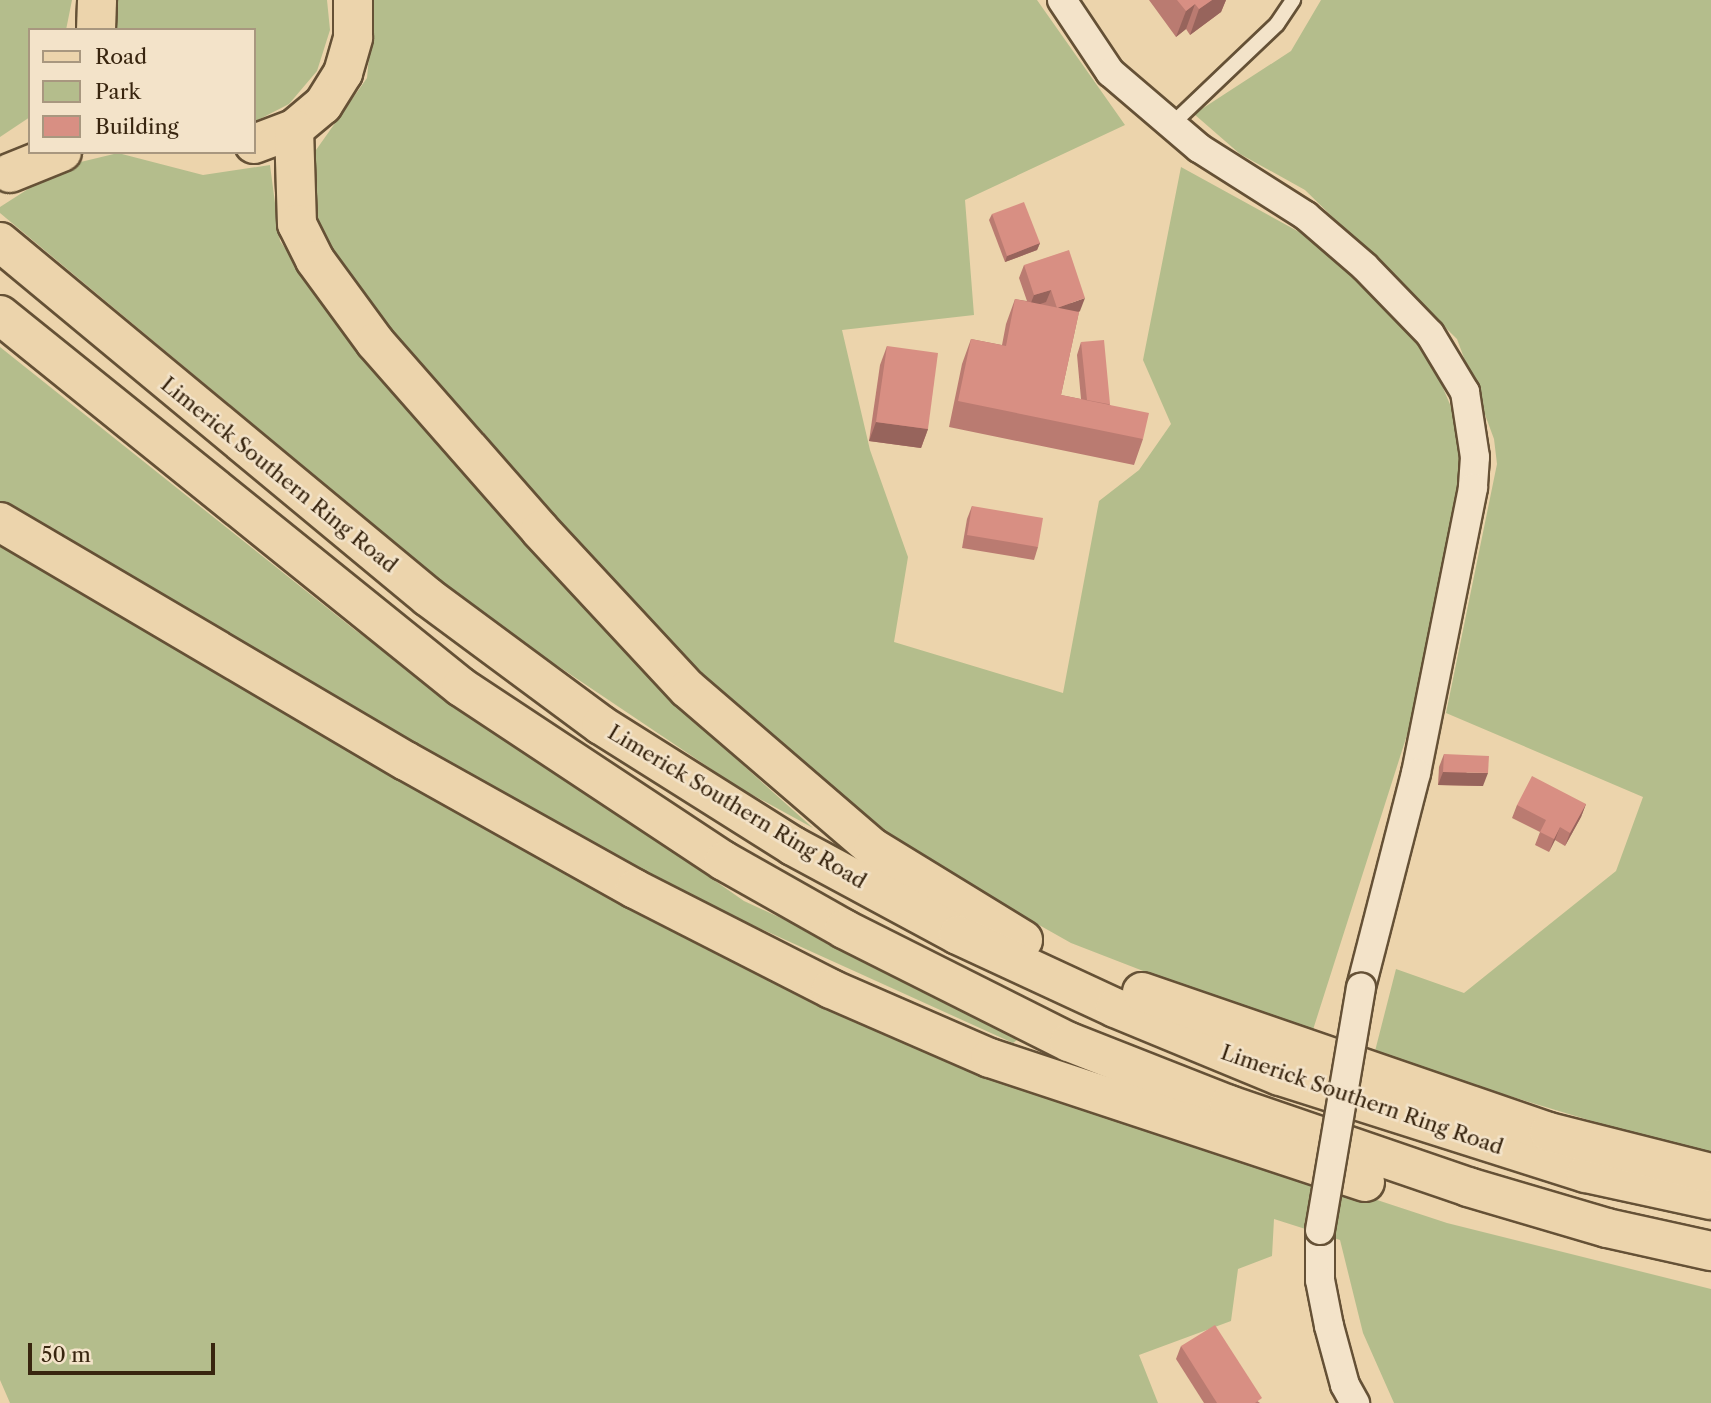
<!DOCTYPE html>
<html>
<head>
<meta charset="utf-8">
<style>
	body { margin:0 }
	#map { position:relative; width:1711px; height:1403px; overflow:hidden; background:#ecd4ac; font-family:"Libre Caslon Text",serif }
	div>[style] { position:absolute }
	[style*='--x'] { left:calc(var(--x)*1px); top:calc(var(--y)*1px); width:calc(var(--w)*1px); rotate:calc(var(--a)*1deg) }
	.green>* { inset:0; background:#b4bd8c }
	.roads { filter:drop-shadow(2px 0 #655136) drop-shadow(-2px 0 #655136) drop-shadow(0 2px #655136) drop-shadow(0 -2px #655136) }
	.service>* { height:14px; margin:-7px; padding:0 7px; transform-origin:7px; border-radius:7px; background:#f3e3c9 }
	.minor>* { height:28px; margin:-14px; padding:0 14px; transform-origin:14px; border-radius:14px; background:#f3e3c9 }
	.primary>* { height:38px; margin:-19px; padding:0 19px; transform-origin:19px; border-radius:19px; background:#ecd4ac }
	.trunk>* { height:38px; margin:-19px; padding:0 19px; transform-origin:19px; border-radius:19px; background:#ecd4ac }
	.bridges { filter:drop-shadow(2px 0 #655136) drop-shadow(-2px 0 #655136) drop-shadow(0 2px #655136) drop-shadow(0 -2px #655136) }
	.minor-bridge>* { height:28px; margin:-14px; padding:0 14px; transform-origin:14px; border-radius:14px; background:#f3e3c9 }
	.wall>* { inset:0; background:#ba7b71 }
	.shaded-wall>* { inset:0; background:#97645c }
	.building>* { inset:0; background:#d88f83 }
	span { translate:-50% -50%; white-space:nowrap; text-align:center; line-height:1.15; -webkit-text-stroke:5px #f3e3c9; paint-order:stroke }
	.street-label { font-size:21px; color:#38250f }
	.legend { position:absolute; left:28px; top:28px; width:228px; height:126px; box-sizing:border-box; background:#f3e3c9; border:2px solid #a8977f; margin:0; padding:9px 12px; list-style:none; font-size:21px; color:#38250f }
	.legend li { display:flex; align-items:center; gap:14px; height:35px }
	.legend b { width:35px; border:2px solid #a8977f }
	.scale { position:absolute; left:28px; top:1343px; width:187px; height:32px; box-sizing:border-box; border:4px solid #38250f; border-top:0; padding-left:9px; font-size:21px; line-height:24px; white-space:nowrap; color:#38250f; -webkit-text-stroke:5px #f3e3c9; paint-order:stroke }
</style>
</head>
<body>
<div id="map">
	<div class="green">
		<i style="clip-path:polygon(0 0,72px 0,66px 30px,30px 30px,30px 117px,0 137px)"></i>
		<i style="clip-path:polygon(113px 0,327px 0,330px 30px,317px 71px,289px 104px,254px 122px,254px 30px,113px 30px)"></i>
		<i style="clip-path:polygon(374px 0,1037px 0,1125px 125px,965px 200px,974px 315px,842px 330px,870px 450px,908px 557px,894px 642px,1063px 693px,1099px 501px,1139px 470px,1171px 424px,1143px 360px,1181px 167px,1323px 245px,1427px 350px,1454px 414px,1466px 476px,1422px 688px,1311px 1036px,1071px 943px,919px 857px,782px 747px,616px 592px,340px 272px,308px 216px,316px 150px,367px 78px)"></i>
		<i style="clip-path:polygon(1321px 0,1711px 0,1711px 1157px,1374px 1055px,1396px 969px,1464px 993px,1616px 871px,1643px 797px,1446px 713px,1497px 464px,1494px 439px,1457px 339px,1305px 190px,1240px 154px,1194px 114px,1291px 51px)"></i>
		<i style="clip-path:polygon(118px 153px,203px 175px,270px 165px,280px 241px,356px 349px,674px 703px,813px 828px,738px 787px,482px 615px,0 213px,0 207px,64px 166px)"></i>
		<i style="clip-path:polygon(0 347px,355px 630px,744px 901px,1028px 1032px,1013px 1043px,704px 903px,549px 821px,0 505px)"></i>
		<i style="clip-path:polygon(0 546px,205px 662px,1030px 1086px,1447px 1223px,1711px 1289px,1711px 1403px,1394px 1403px,1363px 1333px,1340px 1240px,1274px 1219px,1272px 1256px,1238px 1269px,1231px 1321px,1139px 1355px,1158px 1403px,10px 1403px,0 1380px)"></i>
	</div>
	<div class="roads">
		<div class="service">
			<i style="--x:1171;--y:125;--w:146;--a:-43.6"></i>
			<i style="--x:1277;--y:24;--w:29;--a:-56"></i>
		</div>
		<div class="minor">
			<i style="--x:1062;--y:0;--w:87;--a:56.3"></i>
			<i style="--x:1110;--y:72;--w:117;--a:40.5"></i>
			<i style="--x:1199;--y:148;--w:127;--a:32.4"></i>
			<i style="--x:1306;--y:216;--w:78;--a:40.8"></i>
			<i style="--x:1365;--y:267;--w:93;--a:45.9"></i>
			<i style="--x:1430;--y:334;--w:68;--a:58.9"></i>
			<i style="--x:1465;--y:392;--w:66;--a:81.3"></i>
			<i style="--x:1475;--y:457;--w:31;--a:94"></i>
			<i style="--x:1473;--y:488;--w:291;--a:101.3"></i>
			<i style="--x:1416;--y:773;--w:221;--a:104.4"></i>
			<i style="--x:1320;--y:1230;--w:50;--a:90"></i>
			<i style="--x:1320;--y:1280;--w:47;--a:78.9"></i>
			<i style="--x:1329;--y:1326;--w:61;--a:74.8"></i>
			<i style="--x:1345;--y:1385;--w:21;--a:61"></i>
		</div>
		<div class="primary">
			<i style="--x:96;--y:30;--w:30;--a:-88"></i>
			<i style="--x:254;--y:144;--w:43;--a:-20.6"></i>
			<i style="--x:294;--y:129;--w:38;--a:-40"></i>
			<i style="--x:323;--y:105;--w:38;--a:-58"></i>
			<i style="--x:343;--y:73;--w:37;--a:-74"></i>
			<i style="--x:353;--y:37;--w:37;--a:-90"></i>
			<i style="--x:10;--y:173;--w:56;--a:-22"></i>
		</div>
		<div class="trunk">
			<i style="--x:294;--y:129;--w:95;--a:88.2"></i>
			<i style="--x:297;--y:224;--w:40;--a:63.4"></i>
			<i style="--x:315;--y:260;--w:102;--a:53.8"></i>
			<i style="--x:375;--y:342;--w:250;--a:48.7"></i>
			<i style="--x:540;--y:530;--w:217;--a:47.1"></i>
			<i style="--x:688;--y:689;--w:244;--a:40.7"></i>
			<i style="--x:873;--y:848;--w:176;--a:31.5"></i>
			<i style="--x:0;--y:242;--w:556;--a:39.67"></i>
			<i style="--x:428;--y:597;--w:215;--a:36.5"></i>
			<i style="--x:601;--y:725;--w:227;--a:32.2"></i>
			<i style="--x:793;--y:846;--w:187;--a:28.3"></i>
			<i style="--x:958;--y:935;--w:173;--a:24.9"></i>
			<i style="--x:1115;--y:1008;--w:178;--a:22.4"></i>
			<i style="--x:1280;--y:1076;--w:321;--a:17.6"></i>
			<i style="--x:1586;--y:1173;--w:128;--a:12.2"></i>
			<i style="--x:0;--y:315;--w:592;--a:38.9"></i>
			<i style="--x:461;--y:687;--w:315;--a:33.5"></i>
			<i style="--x:724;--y:861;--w:138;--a:29.5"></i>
			<i style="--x:844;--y:929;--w:252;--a:26.7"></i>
			<i style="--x:1069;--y:1042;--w:172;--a:21.5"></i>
			<i style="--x:1229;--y:1105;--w:253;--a:18.9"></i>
			<i style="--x:1468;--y:1187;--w:145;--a:16.4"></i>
			<i style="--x:1607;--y:1228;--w:107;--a:12.5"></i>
			<i style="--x:0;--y:522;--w:471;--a:30.5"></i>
			<i style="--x:406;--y:761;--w:262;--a:29.2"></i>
			<i style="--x:635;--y:889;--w:220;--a:27"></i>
			<i style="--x:831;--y:989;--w:173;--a:23.5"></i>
			<i style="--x:990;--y:1058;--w:395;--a:18.3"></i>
			<i style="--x:1142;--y:992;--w:430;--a:19"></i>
			<i style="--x:1549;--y:1132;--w:167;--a:14.2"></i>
		</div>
	</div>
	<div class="bridges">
		<div class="minor-bridge">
			<i style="--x:1320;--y:1230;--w:246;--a:-80.4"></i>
		</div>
	</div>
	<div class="wall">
		<i style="clip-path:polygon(1149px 0,1226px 0,1221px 12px,1190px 35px,1186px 29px,1176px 37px)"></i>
		<i style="clip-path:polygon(992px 214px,1040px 243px,1037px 250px,1005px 262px,989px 220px)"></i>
		<i style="clip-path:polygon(1024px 265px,1080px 311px,1079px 312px,1061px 395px,1081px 399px,1077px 355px,1081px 342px,1110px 405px,1143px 439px,1134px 465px,949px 427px,962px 364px,971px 339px,1002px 345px,1006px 324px,1015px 299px,1027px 301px,1019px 278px)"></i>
		<i style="clip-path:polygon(887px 346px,928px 429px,921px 448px,869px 441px,880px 365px)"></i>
		<i style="clip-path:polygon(972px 506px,1038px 547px,1034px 560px,962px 548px,967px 519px)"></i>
		<i style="clip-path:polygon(1444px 754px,1483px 786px,1438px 785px,1439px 767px)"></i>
		<i style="clip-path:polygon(1586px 804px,1581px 817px,1565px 846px,1555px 840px,1549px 852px,1535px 845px,1540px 832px,1512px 818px,1517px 805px)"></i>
		<i style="clip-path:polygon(1181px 1346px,1260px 1403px,1204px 1403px,1176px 1359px)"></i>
	</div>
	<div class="shaded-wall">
		<i style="clip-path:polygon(1212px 0,1226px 0,1221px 12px,1190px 35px,1199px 9px)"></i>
		<i style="clip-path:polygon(1195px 4px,1186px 29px,1176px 37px,1186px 11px)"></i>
		<i style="clip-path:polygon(1040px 243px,1037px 250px,1005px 262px,1007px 256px)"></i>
		<i style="clip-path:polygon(1051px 290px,1046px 302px,1029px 308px,1034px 295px)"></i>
		<i style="clip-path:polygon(1085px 298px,1080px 311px,1052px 321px,1057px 308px)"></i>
		<i style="clip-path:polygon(876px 422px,928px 429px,921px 448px,869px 441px)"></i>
		<i style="clip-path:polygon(1443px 772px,1488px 773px,1483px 786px,1438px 785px)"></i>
		<i style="clip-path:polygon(1586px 804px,1581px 817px,1565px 846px,1570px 833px)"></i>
		<i style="clip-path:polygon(1560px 827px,1555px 840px,1549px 852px,1554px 839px)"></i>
	</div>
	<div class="building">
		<i style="clip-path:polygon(1177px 0,1212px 0,1199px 9px,1195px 4px,1186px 11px)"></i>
		<i style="clip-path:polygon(1024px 202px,1040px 243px,1007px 256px,992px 214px)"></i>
		<i style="clip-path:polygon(1069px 250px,1085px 298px,1057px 308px,1051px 290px,1034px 295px,1024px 265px)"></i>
		<i style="clip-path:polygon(1015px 299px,1079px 312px,1061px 395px,1149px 413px,1143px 439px,958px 401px,971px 339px,1006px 346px)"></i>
		<i style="clip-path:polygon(1104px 340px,1110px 404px,1108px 404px,1087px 400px,1081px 342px)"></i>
		<i style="clip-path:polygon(887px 346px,938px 353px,928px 429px,876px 422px)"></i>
		<i style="clip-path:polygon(972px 506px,1043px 518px,1038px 547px,967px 535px)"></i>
		<i style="clip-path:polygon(1444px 754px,1489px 756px,1488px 773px,1443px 772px)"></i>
		<i style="clip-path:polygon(1532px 776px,1586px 804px,1570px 833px,1560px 827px,1554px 839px,1540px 832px,1546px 820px,1517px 805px)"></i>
		<i style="clip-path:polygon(1215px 1325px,1262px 1398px,1255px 1403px,1217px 1403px,1181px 1346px)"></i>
	</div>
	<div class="street-label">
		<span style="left:279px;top:475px;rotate:39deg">Limerick Southern Ring Road</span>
		<span style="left:737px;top:807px;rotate:31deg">Limerick Southern Ring Road</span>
		<span style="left:1362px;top:1100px;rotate:19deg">Limerick Southern Ring Road</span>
	</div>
	<ul class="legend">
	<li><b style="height:9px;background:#ecd4ac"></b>Road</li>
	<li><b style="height:19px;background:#b4bd8c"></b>Park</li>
	<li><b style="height:19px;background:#d88f83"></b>Building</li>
	</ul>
	<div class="scale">50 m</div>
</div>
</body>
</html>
